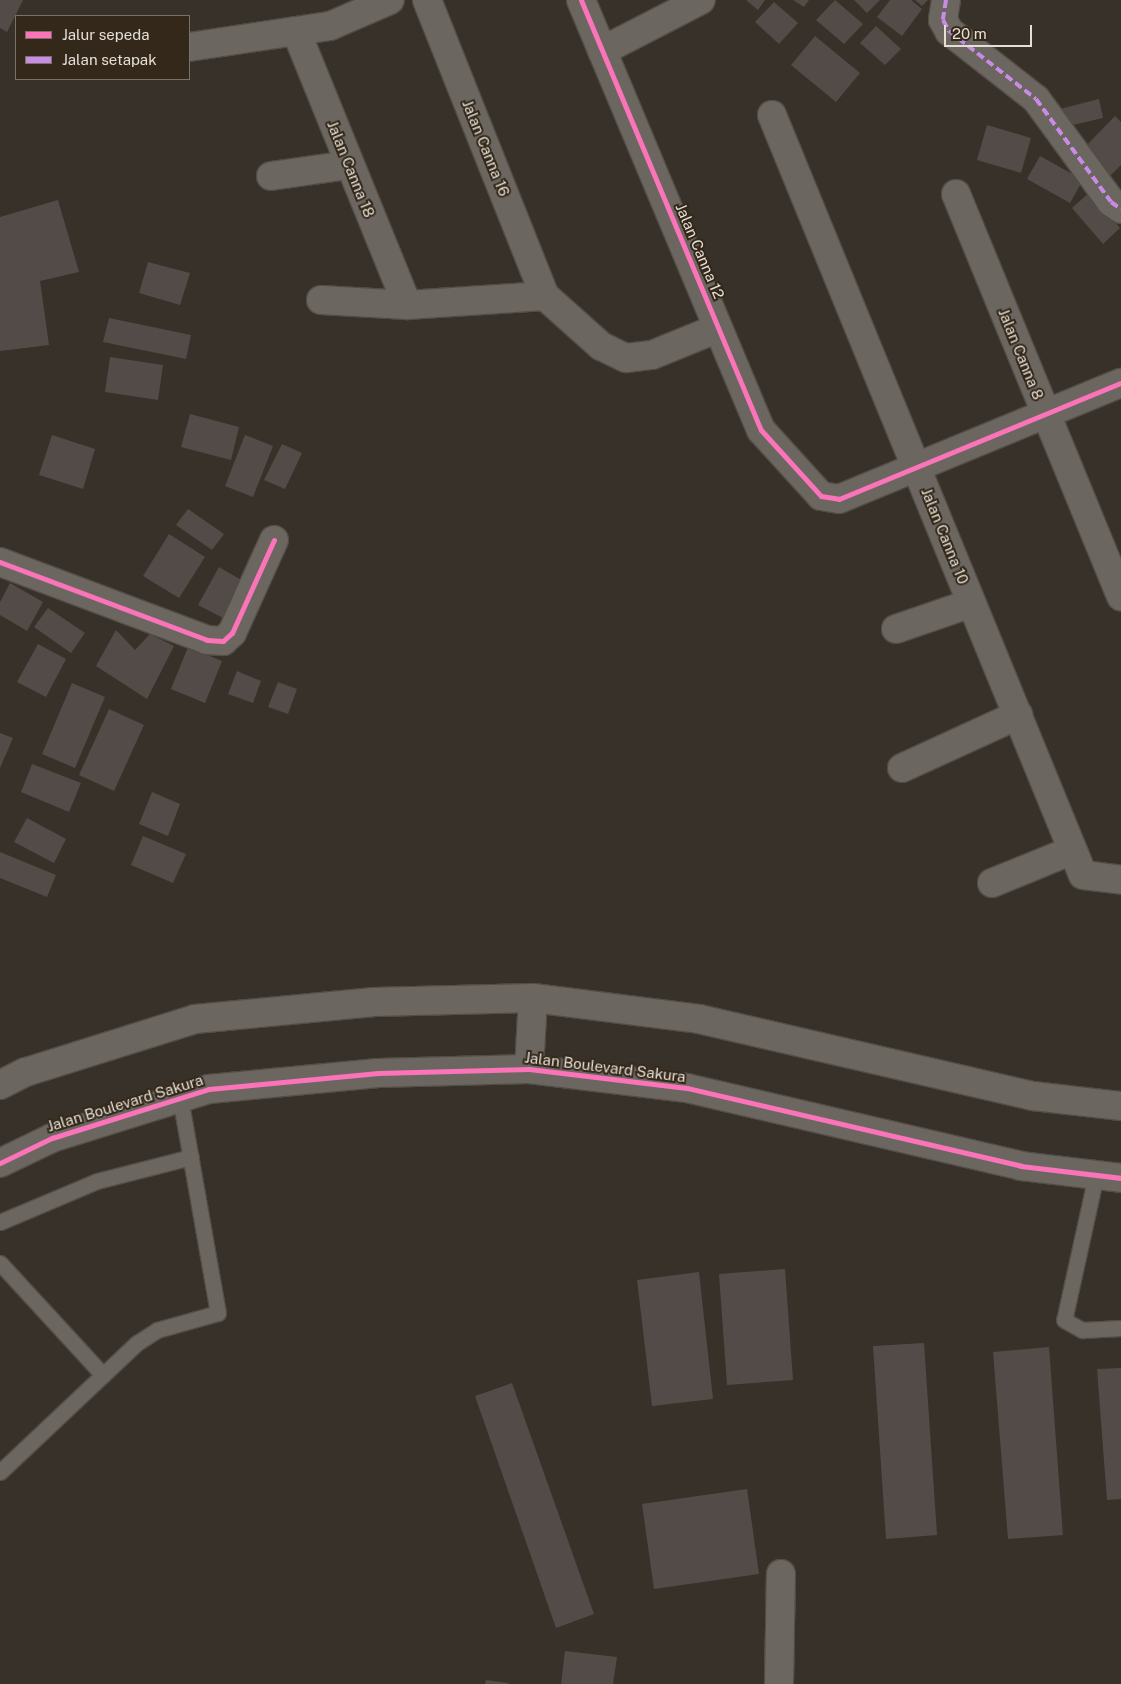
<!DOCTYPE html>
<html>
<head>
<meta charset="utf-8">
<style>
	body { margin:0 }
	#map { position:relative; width:1121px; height:1684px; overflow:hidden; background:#383129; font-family:"Public Sans",sans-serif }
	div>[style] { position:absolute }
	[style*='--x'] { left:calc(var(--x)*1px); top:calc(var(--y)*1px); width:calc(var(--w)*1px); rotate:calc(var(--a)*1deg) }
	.building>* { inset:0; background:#524b48 }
	.roads { filter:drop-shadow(1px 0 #534d46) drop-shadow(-1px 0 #534d46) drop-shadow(0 1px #534d46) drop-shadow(0 -1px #534d46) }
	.service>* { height:15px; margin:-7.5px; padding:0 7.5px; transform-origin:7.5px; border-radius:7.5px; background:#6b6760 }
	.minor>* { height:28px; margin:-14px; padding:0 14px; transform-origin:14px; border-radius:14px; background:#6b6760 }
	.quiet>* { height:4px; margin-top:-2px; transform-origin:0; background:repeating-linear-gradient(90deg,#ca8be6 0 8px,transparent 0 12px) }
	.cycleway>* { height:5px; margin:-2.5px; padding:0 2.5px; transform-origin:2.5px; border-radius:2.5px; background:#fb73b8 }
	span { translate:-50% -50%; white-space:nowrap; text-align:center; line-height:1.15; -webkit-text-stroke:4px #33281a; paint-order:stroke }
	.street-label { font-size:15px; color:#e6dfd6 }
	.legend { position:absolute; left:15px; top:15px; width:175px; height:65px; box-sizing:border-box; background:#33281a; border:1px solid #7b7165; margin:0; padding:6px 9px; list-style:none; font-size:15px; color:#e6dfd6 }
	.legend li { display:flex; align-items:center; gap:10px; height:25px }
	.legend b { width:25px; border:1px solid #7b7165 }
	.scale { position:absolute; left:944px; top:25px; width:88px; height:22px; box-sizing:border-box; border:2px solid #e6dfd6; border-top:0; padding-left:6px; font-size:15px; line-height:18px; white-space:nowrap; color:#e6dfd6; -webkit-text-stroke:4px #33281a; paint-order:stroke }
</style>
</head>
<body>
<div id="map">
	<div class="building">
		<i style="clip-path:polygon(0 0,23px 0,7px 32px,0 28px)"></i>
		<i style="clip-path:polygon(746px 0,765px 0,758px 10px)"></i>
		<i style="clip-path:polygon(793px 0,809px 0,804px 7px)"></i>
		<i style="clip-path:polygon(835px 0,863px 24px,844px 44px,816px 20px)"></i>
		<i style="clip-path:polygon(854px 0,880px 0,867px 13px)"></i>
		<i style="clip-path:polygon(890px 0,911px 0,922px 9px,902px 36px,877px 17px)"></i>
		<i style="clip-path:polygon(915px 0,928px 0,922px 6px)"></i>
		<i style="clip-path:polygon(774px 2px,798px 23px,779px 44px,755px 22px)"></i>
		<i style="clip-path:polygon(876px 26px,901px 49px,885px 65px,860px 43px)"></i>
		<i style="clip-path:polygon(815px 36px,860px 73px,836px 102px,791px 65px)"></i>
		<i style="clip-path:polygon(1099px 99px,1103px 118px,1064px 127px,1060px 109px)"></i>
		<i style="clip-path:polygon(1115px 116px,1121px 122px,1121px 165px,1108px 178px,1081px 151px)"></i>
		<i style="clip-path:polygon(987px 125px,1031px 138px,1021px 173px,977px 160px)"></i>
		<i style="clip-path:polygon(1040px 156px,1083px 180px,1070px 203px,1027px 179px)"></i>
		<i style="clip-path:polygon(1089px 193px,1120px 228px,1103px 244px,1072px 208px)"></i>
		<i style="clip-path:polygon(58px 200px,79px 272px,40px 281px,49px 345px,0 351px,0 217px)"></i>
		<i style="clip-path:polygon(148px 262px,190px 273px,180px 305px,139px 293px)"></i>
		<i style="clip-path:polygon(109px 318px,191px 335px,186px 359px,103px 342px)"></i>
		<i style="clip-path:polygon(110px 357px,163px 365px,158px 400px,105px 392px)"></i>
		<i style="clip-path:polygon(190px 414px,239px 427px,231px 460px,181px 447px)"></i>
		<i style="clip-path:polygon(52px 435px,95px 449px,83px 489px,39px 475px)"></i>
		<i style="clip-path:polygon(245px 435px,273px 446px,253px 497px,225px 486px)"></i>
		<i style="clip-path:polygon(282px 444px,302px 453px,285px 489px,264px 480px)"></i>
		<i style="clip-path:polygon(188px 509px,224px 534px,212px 550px,176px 525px)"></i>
		<i style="clip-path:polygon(169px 534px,205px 557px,179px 598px,143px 576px)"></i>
		<i style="clip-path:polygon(219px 567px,243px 581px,223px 618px,198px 605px)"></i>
		<i style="clip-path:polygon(10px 583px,43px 602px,27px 631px,0 615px,0 602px)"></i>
		<i style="clip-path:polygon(48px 608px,85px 633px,71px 653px,34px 627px)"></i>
		<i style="clip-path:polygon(116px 630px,135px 650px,150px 634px,174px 646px,147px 699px,96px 666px)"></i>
		<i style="clip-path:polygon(38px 644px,66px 659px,46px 697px,17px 682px)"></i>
		<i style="clip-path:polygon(188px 647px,222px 661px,205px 703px,171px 689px)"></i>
		<i style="clip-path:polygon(237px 671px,261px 681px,253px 703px,228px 694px)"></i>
		<i style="clip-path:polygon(278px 682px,297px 689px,288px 714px,268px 707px)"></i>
		<i style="clip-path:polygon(72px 683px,105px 697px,75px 768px,42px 754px)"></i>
		<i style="clip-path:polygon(109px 709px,144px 725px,114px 791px,79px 775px)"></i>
		<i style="clip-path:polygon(0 733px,13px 738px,0 768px)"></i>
		<i style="clip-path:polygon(32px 764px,81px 783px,69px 812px,21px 792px)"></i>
		<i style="clip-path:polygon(152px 792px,180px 804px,168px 836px,139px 824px)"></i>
		<i style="clip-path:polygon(27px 818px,66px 839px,54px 863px,14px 842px)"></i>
		<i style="clip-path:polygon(143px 836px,186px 854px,173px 883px,131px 865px)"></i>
		<i style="clip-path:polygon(0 852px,56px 875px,47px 897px,0 878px)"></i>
		<i style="clip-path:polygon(785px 1269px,793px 1380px,727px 1385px,719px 1274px)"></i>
		<i style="clip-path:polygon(699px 1272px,713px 1399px,652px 1406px,637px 1280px)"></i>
		<i style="clip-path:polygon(924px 1343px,937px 1535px,886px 1539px,873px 1346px)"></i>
		<i style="clip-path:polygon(1049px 1347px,1063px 1535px,1008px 1539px,993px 1352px)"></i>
		<i style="clip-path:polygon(1121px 1368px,1121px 1499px,1107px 1500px,1097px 1369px)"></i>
		<i style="clip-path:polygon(512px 1383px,594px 1614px,556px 1628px,475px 1396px)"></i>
		<i style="clip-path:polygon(747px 1489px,759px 1574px,654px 1589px,642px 1504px)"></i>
		<i style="clip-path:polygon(565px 1651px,617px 1657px,613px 1684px,561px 1684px)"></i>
		<i style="clip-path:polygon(486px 1680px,509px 1683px,508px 1684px,485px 1684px)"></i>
	</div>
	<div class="roads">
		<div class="service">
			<i style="--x:1096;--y:1175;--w:148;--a:102.4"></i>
			<i style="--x:1064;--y:1320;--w:21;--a:29"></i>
			<i style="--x:1082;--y:1330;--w:39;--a:-3"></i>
			<i style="--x:0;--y:1222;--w:105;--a:-22.9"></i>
			<i style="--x:97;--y:1181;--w:97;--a:-14.3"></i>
			<i style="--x:0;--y:1263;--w:152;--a:47.4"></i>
			<i style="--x:0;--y:1472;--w:188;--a:-43.3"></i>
			<i style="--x:137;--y:1343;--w:24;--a:-33"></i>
			<i style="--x:157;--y:1330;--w:63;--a:-15.6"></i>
			<i style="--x:218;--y:1313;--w:218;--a:-100"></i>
		</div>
		<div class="minor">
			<i style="--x:427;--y:0;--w:319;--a:68.3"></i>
			<i style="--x:581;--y:0;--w:466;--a:67.3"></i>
			<i style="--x:761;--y:430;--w:89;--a:47.7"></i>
			<i style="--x:821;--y:496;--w:18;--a:9"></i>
			<i style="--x:839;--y:499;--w:305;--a:-22.4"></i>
			<i style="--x:946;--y:0;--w:20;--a:99"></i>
			<i style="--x:943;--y:20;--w:13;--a:61"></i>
			<i style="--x:949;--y:31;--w:110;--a:38"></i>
			<i style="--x:1036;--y:99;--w:127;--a:53.9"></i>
			<i style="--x:1111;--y:202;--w:12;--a:35"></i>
			<i style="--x:296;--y:31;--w:296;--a:67.9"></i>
			<i style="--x:189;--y:47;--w:143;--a:-8.5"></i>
			<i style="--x:330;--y:26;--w:65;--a:-23.4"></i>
			<i style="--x:602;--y:51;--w:111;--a:-27.3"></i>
			<i style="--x:772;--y:115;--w:821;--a:67.75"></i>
			<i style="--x:1083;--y:875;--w:38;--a:7"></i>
			<i style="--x:271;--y:176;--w:78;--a:-8.1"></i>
			<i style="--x:956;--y:194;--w:435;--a:67.7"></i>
			<i style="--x:321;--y:300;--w:86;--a:3.3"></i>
			<i style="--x:407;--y:305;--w:138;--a:-3.7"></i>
			<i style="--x:545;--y:296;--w:75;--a:41.8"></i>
			<i style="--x:601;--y:346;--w:28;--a:26"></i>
			<i style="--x:626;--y:358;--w:26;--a:-7"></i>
			<i style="--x:652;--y:355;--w:71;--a:-22.2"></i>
			<i style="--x:0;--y:562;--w:221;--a:20.6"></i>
			<i style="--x:207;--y:640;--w:16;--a:4"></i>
			<i style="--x:223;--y:641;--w:12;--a:-42"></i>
			<i style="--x:232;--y:633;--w:102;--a:-65.7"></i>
			<i style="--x:896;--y:629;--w:80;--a:-18.9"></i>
			<i style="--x:902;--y:768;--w:128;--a:-24.6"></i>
			<i style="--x:992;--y:883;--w:87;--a:-22.2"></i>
			<i style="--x:529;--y:1069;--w:71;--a:-86.8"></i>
			<i style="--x:0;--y:1085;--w:29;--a:-27"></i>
			<i style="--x:26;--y:1072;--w:177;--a:-17.4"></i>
			<i style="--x:195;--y:1019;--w:180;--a:-5.4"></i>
			<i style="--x:374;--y:1002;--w:159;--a:-1.4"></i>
			<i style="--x:533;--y:998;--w:167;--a:7.2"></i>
			<i style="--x:699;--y:1019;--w:343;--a:13"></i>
			<i style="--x:1033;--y:1096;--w:89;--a:6.5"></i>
			<i style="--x:0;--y:1163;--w:58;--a:-25.7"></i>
			<i style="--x:52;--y:1138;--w:164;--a:-17.3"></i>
			<i style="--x:209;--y:1089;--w:170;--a:-5.4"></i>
			<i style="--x:378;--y:1073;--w:151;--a:-1.5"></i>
			<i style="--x:529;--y:1069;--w:159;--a:6.9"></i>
			<i style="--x:687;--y:1088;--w:343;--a:13.1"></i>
			<i style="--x:1021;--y:1166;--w:101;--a:6.8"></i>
			<i style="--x:779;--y:1684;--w:110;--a:-89"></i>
		</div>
	</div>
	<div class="quiet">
		<i style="--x:946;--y:0;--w:20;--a:99"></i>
		<i style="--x:943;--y:20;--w:13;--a:61"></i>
		<i style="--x:949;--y:31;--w:110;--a:38"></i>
		<i style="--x:1036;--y:99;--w:127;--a:53.9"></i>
		<i style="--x:1111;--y:202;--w:12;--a:35"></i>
	</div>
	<div class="cycleway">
		<i style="--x:581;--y:0;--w:466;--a:67.3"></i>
		<i style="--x:761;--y:430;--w:89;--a:47.7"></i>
		<i style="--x:821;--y:496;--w:18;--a:9"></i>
		<i style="--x:839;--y:499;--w:305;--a:-22.4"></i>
		<i style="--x:0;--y:562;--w:221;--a:20.6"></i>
		<i style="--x:207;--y:640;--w:16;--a:4"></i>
		<i style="--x:223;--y:641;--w:12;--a:-42"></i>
		<i style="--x:232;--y:633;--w:102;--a:-65.7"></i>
		<i style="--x:0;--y:1163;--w:58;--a:-25.7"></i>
		<i style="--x:52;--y:1138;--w:164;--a:-17.3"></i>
		<i style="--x:209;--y:1089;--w:170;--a:-5.4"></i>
		<i style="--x:378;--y:1073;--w:151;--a:-1.5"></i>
		<i style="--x:529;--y:1069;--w:159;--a:6.9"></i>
		<i style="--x:687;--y:1088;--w:343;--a:13.1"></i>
		<i style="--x:1021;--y:1166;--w:101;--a:6.8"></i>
	</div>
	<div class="street-label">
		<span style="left:486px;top:148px;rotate:68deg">Jalan Canna 16</span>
		<span style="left:351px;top:169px;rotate:68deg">Jalan Canna 18</span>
		<span style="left:700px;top:251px;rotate:67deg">Jalan Canna 12</span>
		<span style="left:1021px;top:354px;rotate:68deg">Jalan Canna 8</span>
		<span style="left:945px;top:536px;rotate:68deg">Jalan Canna 10</span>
		<span style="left:605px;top:1067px;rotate:7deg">Jalan Boulevard Sakura</span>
		<span style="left:125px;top:1103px;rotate:-17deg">Jalan Boulevard Sakura</span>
	</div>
	<ul class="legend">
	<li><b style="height:6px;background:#fb73b8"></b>Jalur sepeda</li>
	<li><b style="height:6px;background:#ca8be6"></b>Jalan setapak</li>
	</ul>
	<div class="scale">20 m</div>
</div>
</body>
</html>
